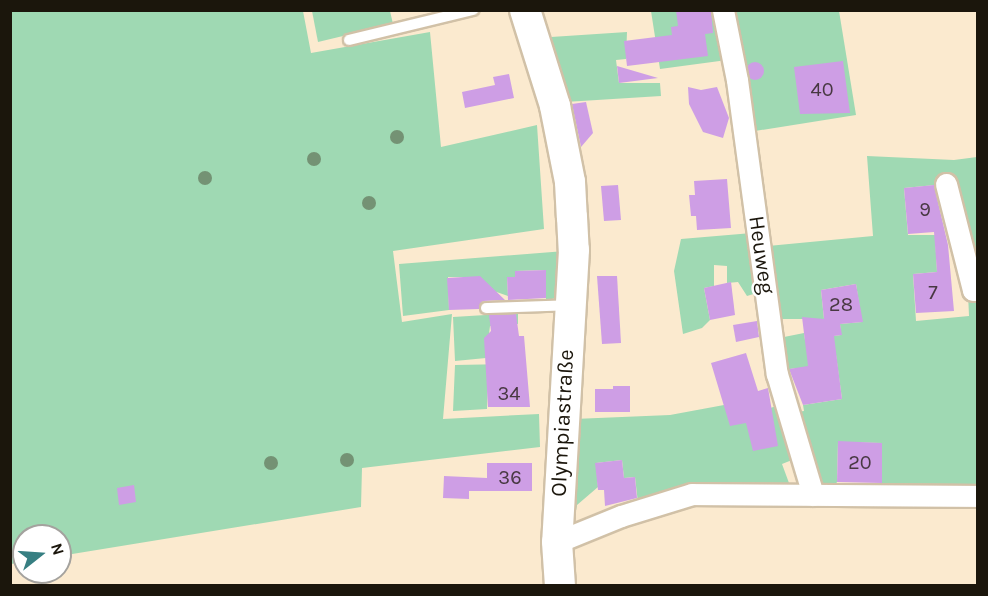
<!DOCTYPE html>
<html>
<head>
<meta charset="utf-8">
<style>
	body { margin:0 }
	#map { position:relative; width:988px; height:596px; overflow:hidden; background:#fbeacf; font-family:Karla,sans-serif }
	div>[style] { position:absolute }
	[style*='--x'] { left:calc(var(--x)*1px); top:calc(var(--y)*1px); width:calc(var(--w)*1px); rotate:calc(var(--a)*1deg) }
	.green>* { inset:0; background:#9fd9b3 }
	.building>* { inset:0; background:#ce9ee5 }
	.round { border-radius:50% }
	.roads { filter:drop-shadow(2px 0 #d1c1a7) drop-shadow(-2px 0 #d1c1a7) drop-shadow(0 2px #d1c1a7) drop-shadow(0 -2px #d1c1a7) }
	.service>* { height:10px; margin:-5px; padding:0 5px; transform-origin:5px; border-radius:5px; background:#fff }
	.minor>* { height:21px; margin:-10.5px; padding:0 10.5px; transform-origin:10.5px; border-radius:10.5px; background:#fff }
	.secondary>* { height:30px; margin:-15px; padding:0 15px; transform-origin:15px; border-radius:15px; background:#fff }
	.trees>* { width:14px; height:14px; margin:-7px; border-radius:50%; background:#749274 }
	span { translate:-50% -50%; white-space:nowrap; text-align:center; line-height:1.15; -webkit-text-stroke:5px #fff; paint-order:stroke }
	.number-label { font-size:20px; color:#483842 }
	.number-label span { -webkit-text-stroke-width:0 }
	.street-label { font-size:22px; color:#1b160c }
	.frame { position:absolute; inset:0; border:12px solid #1b160c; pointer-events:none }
	.north { position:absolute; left:12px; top:524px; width:60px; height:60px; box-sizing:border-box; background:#fff; border:2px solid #a4a29e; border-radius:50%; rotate:73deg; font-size:16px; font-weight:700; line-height:24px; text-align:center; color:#1b160c }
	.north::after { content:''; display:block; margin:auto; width:21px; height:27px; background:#377f82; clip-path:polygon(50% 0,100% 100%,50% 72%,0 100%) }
</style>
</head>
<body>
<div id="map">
	<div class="green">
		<i style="clip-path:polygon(10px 11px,303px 11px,311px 53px,430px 32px,441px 147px,537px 125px,544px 229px,393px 251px,402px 322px,452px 314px,443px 419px,539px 414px,540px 447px,362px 468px,361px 507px,60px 556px,60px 536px,24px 536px,24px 562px,11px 564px)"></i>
		<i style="clip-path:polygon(312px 11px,390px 11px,393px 24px,318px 42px)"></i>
		<i style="clip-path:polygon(651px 11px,715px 11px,727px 60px,660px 69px)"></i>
		<i style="clip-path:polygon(729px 11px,839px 11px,856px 115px,749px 132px)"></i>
		<i style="clip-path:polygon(627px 32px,626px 59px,616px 60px,619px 83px,660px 83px,661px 96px,565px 102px,551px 37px)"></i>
		<i style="clip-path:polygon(867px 156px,954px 160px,977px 157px,977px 275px,968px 222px,959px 216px,956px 183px,904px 188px,908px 235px,935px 235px,937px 272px,913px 274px,916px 321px,969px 316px,968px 293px,977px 292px,977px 488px,892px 488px,882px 483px,882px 443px,838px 442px,837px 482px,834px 487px,817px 486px,797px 412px,804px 411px,803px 405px,842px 399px,836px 355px,812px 376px,799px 378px,797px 368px,782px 370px,779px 338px,804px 333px,805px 340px,841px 335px,840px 324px,862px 322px,856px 284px,821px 290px,824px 319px,777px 319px,768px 246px,873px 236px)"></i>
		<i style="clip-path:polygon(752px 233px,760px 292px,747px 296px,738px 282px,727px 283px,727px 266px,714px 265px,714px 286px,704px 288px,710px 320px,702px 328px,683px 334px,674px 271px,681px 239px)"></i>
		<i style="clip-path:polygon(565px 251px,563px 297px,546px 300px,545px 270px,515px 271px,515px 277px,507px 277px,508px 296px,488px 289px,480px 277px,448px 277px,449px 310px,403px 316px,399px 264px)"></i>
		<i style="clip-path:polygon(518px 313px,518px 324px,490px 326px,486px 358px,455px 361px,453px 317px)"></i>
		<i style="clip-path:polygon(509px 364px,488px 381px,487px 409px,453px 411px,455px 365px)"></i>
		<i style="clip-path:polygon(724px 405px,763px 410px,777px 406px,792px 460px,782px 464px,789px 483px,681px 486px,638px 503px,635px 477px,624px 478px,622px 460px,596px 463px,598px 487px,577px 505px,574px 522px,569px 523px,574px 419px,670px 415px)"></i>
	</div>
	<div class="building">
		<i style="clip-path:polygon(676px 10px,711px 10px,713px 33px,705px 34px,708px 56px,627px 66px,624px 41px,672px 35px,671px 27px,678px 26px)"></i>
		<i style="clip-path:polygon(843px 61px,850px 113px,800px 114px,794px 67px)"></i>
		<i class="round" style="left:746px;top:62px;width:18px;height:18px"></i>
		<i style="clip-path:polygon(617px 66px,658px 78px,619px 83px)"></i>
		<i style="clip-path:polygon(509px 74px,514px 98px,465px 108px,462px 92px,495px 85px,493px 77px)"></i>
		<i style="clip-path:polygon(688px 87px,701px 90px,717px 87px,729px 118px,723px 138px,703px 132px,689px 104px)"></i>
		<i style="clip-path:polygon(586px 102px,593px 133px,581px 147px,572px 104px)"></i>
		<i style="clip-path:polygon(727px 179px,731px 228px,697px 230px,696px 216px,691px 216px,689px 195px,695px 195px,694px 181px)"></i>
		<i style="clip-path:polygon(618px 185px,621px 220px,604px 221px,601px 186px)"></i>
		<i style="clip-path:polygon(934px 185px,948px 245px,954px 311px,916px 313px,913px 274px,937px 272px,934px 232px,908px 234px,904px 188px)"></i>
		<i style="clip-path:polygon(546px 270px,546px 298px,508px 300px,507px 277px,515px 277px,515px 271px)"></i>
		<i style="clip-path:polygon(480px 276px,505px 300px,483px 301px,479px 309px,449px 310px,447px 278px)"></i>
		<i style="clip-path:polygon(597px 276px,617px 276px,621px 343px,602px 344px)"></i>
		<i style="clip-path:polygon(731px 282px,735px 315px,710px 320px,704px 288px)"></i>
		<i style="clip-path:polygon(856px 284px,863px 322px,840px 324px,842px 335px,834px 336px,842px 399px,803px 405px,789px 369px,808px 366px,802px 317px,824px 319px,821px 290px)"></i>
		<i style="clip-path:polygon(516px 314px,519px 336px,524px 336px,530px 407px,488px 407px,484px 338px,491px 331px,489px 315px)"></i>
		<i style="clip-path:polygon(757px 321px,759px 337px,736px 342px,733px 325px)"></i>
		<i style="clip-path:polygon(746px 353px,758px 391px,768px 388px,778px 446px,753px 451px,746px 423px,730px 426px,711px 363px)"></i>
		<i style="clip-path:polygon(613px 386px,630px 386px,630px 412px,595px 412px,595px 389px,613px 389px)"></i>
		<i style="clip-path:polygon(838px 441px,882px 443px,882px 483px,837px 482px)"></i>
		<i style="clip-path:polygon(622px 460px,624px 478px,635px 477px,637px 498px,605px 506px,604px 490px,598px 490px,595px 463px)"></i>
		<i style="clip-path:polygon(487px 463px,532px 463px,532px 491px,469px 491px,469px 499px,443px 498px,444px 476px,487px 478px)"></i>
		<i style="clip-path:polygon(134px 485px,136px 502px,119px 505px,117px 488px)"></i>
	</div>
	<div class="roads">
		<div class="service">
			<i style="--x:349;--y:40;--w:128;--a:-13.6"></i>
			<i style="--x:486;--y:308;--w:84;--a:-2"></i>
		</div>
		<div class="minor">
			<i style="--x:723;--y:10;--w:71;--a:78.7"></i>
			<i style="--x:737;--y:80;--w:297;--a:82.3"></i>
			<i style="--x:777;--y:374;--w:126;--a:73.4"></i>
			<i style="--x:946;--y:184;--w:109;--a:75.7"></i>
			<i style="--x:973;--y:290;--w:5;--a:0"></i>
			<i style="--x:557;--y:542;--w:69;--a:-22.1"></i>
			<i style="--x:621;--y:516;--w:74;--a:-17.2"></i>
			<i style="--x:692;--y:494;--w:286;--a:0.4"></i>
		</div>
		<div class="secondary">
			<i style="--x:525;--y:10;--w:101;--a:72.6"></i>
			<i style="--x:555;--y:106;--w:77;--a:78.8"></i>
			<i style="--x:570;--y:182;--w:35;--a:87"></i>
			<i style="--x:572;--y:217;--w:33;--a:87"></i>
			<i style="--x:574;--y:250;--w:292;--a:93.3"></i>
			<i style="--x:557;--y:542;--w:44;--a:86.1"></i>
		</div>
	</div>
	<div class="trees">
		<i style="left:397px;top:137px"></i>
		<i style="left:314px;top:159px"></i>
		<i style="left:205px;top:178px"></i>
		<i style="left:369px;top:203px"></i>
		<i style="left:347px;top:460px"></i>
		<i style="left:271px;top:463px"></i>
	</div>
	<div class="number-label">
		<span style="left:822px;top:89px">40</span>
		<span style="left:925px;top:209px">9</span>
		<span style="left:933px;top:292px">7</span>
		<span style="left:841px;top:304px">28</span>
		<span style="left:509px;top:393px">34</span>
		<span style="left:860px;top:462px">20</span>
		<span style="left:510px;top:477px">36</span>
	</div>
	<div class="street-label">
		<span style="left:761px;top:255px;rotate:82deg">Heuweg</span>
		<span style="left:563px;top:423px;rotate:-87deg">Olympiastraße</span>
	</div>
	<div class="frame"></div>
	<div class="north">N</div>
</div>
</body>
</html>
